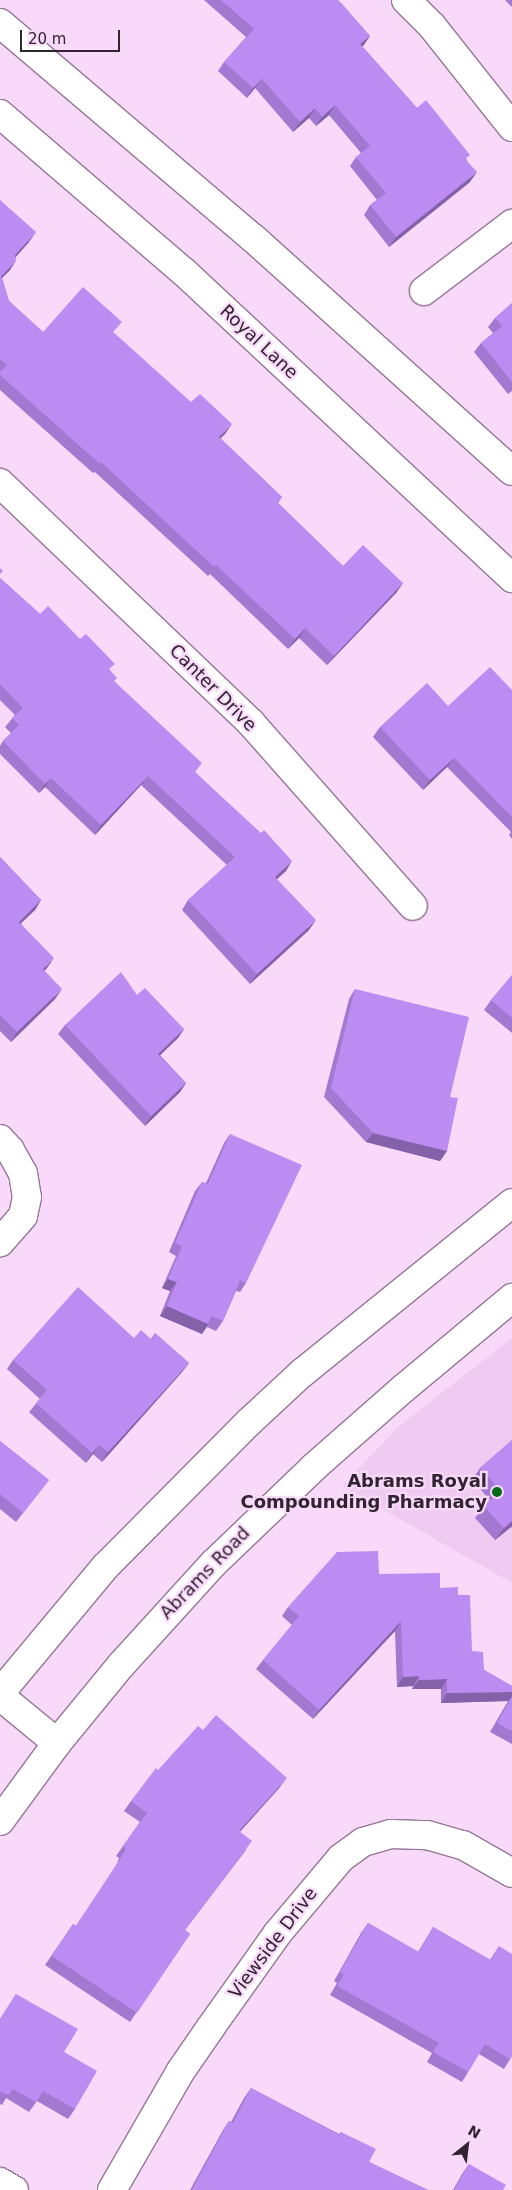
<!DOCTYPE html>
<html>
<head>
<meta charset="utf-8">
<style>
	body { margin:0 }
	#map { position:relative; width:512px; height:2190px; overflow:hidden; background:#f9d9fa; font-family:"DejaVu Sans",sans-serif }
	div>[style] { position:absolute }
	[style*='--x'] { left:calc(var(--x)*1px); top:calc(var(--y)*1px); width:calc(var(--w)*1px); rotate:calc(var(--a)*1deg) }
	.built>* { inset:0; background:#efcaf1 }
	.roads { filter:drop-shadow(1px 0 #957896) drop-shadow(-1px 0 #957896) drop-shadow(0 1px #957896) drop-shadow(0 -1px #957896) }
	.street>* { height:28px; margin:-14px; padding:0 14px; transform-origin:14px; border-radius:14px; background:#fff }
	.secondary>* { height:28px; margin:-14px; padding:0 14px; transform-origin:14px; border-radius:14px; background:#fff }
	.wall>* { inset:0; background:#a378d0 }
	.shaded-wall>* { inset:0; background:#8462a9 }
	.building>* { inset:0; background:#bd8cf2 }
	.dots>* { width:14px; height:14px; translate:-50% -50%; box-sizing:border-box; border:2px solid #f9d9fa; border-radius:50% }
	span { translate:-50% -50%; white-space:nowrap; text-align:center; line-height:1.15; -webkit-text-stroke:4.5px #f9d9fa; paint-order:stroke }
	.street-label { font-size:18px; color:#302430 }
	.poi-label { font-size:18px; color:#302430; font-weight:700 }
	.right { translate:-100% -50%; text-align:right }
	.north { position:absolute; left:442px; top:2120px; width:50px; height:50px; -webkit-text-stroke:4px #f9d9fa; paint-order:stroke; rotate:29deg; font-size:14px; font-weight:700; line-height:20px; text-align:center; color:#302430 }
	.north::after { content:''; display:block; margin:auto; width:18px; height:22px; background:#302430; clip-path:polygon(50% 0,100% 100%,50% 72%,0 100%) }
	.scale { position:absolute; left:20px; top:30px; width:100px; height:22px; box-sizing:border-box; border:2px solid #302430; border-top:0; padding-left:6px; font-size:15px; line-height:18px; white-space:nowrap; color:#302430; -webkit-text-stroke:4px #f9d9fa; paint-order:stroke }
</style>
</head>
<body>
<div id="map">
	<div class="built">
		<i style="clip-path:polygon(512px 1338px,512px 1583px,342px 1486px,399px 1426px)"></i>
	</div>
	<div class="roads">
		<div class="street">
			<i style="--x:406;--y:0;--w:37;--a:45"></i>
			<i style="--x:432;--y:26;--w:129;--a:51.6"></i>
			<i style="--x:424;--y:291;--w:111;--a:-37.3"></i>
			<i style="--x:0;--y:483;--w:347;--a:43.7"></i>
			<i style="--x:251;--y:723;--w:244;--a:48.5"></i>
			<i style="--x:0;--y:1139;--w:15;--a:48"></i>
			<i style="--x:10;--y:1150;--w:26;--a:61"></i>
			<i style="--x:23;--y:1173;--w:24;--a:81"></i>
			<i style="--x:27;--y:1197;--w:19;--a:102"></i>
			<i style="--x:23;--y:1216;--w:35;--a:131"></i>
			<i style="--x:0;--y:1696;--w:74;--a:39.5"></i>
			<i style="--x:0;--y:2182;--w:16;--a:30"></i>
			<i style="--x:112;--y:2190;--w:136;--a:-60"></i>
			<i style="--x:180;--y:2072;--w:55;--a:-55.4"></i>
			<i style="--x:211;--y:2027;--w:114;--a:-54.6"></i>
			<i style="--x:277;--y:1934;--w:99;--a:-49.9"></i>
			<i style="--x:341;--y:1858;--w:27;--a:-36"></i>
			<i style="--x:363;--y:1842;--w:29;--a:-16"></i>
			<i style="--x:391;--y:1834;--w:36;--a:2"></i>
			<i style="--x:427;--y:1835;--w:37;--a:16"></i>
			<i style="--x:463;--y:1845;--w:56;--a:29.7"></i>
		</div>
		<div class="secondary">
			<i style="--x:0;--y:23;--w:332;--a:40.4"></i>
			<i style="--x:253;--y:238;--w:348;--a:42"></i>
			<i style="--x:0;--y:114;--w:243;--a:40.7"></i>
			<i style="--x:184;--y:272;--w:449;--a:43"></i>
			<i style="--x:0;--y:1693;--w:165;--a:-50.2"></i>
			<i style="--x:106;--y:1566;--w:203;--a:-45.2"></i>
			<i style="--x:249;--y:1422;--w:72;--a:-42.8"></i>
			<i style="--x:302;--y:1373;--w:270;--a:-39"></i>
			<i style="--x:0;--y:1821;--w:97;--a:-53.8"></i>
			<i style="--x:57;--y:1743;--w:102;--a:-50.6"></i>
			<i style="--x:122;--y:1664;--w:137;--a:-47.7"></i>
			<i style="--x:214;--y:1563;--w:139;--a:-43.8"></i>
			<i style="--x:314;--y:1467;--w:120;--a:-41.3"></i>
			<i style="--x:404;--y:1388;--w:141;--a:-39.8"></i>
		</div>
	</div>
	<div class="wall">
		<i style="clip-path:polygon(204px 0,338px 0,370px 36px,362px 46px,417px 108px,467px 160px,470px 182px,389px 247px,364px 215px,370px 205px,377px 200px,350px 166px,356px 157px,361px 153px,329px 115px,316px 126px,309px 118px,293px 132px,255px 88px,247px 98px,218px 71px,224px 62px,246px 37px)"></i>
		<i style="clip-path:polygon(505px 0,512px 0,512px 7px)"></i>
		<i style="clip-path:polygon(0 200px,29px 242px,16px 257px,10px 270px,2px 278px,9px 301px,43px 332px,114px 333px,225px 434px,220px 438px,282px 497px,278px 503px,343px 566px,403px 583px,396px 593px,327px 665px,299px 638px,288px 649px,210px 574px,208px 576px,95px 472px,93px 473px,0 390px)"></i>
		<i style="clip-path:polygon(512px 303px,512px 391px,508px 394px,474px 352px,481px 343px,493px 333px,488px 327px,495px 318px)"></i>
		<i style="clip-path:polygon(0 578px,40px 614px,110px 670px,114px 681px,196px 773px,286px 871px,277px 879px,309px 930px,250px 984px,182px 910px,188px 900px,227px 865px,141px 785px,95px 835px,45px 787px,39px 793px,0 754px,0 746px,3px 741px,11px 733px,5px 727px,15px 715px,0 700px)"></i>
		<i style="clip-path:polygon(512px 690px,512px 839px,509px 835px,511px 832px,447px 767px,423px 790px,373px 737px,380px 727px,448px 706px)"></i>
		<i style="clip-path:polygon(0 857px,41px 900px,35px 910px,21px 923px,47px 968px,44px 971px,55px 999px,11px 1042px,0 1031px)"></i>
		<i style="clip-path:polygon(512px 975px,512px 1033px,484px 1010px,491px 1000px)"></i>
		<i style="clip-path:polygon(355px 989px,450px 1097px,447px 1151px,440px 1161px,366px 1142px,324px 1097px,349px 999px)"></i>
		<i style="clip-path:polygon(137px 995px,184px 1029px,178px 1038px,160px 1055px,186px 1083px,180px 1092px,145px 1126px,58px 1034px,65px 1025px)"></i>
		<i style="clip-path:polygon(230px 1134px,246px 1283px,240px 1292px,236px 1291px,223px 1321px,216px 1331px,207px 1327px,202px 1334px,160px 1316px,170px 1291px,162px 1288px,176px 1256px,169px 1252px,195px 1191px,202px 1182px,206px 1183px,224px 1143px)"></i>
		<i style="clip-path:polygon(155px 1333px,189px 1363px,182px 1372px,102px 1462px,93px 1454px,86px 1463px,29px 1412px,40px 1399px,7px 1369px,13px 1360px,134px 1338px,151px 1339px)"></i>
		<i style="clip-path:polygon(512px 1440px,512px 1528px,511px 1527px,495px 1540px,475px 1518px,484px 1506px,490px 1500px,472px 1480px,480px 1468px)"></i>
		<i style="clip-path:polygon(0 1441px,49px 1480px,16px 1522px,0 1509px)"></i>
		<i style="clip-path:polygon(379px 1574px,440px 1588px,458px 1595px,472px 1651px,484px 1670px,512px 1686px,512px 1744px,490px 1732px,508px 1701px,441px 1703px,441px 1689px,412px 1689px,413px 1686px,397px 1687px,395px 1631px,313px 1719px,256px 1669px,263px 1660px,292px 1625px,282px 1616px,288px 1607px)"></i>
		<i style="clip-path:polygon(158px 1770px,280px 1787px,240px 1832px,246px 1850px,185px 1930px,190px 1934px,130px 2022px,45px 1965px,73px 1924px,76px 1926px,116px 1866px,119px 1858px,116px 1856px,140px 1822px,124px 1811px,131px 1801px)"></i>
		<i style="clip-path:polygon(368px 1923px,418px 1952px,433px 1927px,490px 1960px,499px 1946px,512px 2056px,504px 2069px,479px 2054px,462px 2082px,427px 2062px,432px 2053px,330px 1995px,337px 1983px,334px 1981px,361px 1933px)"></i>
		<i style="clip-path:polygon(16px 1994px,64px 2052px,75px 2109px,68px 2119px,37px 2101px,29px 2112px,6px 2098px,2px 2105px,0 2104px,0 2019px)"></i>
		<i style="clip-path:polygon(251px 2088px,339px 2134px,341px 2132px,369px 2162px,428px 2190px,190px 2190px,223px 2130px,229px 2121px,231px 2122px,244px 2098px)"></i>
		<i style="clip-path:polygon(469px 2164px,503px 2190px,453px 2190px,462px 2174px)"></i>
	</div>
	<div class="shaded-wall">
		<i style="clip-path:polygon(370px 36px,364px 45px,354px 54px,360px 44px)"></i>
		<i style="clip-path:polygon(262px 79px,255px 88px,247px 98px,253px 88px)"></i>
		<i style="clip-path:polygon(335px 105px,329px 115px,316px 126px,322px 117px)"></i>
		<i style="clip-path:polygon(315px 108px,309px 118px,293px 132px,300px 122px)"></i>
		<i style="clip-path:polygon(477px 172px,470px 182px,389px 247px,396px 237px)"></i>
		<i style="clip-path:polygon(36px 232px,29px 242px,9px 264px,15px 255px)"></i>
		<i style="clip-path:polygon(16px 261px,10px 270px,0 280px,0 278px)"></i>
		<i style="clip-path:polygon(232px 424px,225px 434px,212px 447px,219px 437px)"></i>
		<i style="clip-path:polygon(403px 583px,396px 593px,327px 665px,334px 656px)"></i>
		<i style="clip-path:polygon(305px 628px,299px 638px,288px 649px,295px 639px)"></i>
		<i style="clip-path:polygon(454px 758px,447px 767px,423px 790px,430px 780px)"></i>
		<i style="clip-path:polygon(148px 776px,141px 785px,95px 835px,101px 825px)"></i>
		<i style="clip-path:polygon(51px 778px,45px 787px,39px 793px,45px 784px)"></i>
		<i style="clip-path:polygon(292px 861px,286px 871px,269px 886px,275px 877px)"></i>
		<i style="clip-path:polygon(41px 900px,35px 910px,13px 931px,19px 922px)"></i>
		<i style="clip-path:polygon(316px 920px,309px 930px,250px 984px,257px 974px)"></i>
		<i style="clip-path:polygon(54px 958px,47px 968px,36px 979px,43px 969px)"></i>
		<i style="clip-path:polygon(62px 989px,55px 999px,11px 1042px,17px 1032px)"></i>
		<i style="clip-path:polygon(184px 1029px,178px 1038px,152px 1063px,158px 1054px)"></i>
		<i style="clip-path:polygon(186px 1083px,180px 1092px,145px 1126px,151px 1116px)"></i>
		<i style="clip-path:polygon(373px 1133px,447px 1151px,440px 1161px,366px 1142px)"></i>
		<i style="clip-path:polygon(168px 1279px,177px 1282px,170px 1291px,162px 1288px)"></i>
		<i style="clip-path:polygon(167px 1306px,208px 1324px,202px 1334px,160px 1316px)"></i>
		<i style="clip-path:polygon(189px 1363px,182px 1372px,102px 1462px,108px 1452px)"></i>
		<i style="clip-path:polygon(99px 1445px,93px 1454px,86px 1463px,92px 1453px)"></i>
		<i style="clip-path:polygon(512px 1521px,512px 1525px,511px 1527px,495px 1540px,504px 1528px)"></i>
		<i style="clip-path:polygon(401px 1621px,395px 1631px,313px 1719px,319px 1710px)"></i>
		<i style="clip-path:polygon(419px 1676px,413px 1686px,397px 1687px,403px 1677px)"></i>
		<i style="clip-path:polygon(447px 1679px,441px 1689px,412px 1689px,419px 1680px)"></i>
		<i style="clip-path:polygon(512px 1692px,512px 1696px,508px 1701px,441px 1703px,447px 1693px)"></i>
		<i style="clip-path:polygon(287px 1778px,280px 1787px,232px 1840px,239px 1831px)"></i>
	</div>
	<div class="building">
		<i style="clip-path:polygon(221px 0,338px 0,343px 5px,370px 36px,360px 44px,417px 108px,426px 100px,470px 155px,465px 159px,477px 172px,396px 237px,370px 205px,386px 193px,356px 157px,370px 146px,335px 105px,322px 117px,315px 108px,300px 122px,262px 79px,253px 88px,224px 62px,254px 29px)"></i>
		<i style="clip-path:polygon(0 200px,36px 232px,15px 255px,16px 261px,1px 276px,9px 301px,43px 332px,83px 287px,122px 322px,113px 332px,191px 402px,200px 394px,232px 424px,219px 437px,282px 497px,277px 502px,343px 566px,363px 545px,403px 583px,334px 656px,305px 628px,295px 639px,216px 565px,214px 567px,101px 462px,100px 464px,0 375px,0 372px,7px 365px,0 359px)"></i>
		<i style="clip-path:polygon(512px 303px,512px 382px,481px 343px,502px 326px,495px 318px)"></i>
		<i style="clip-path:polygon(0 568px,3px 571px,0 574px)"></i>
		<i style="clip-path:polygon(0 578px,40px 614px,48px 606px,80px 639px,86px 634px,115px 664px,109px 669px,117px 678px,114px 681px,202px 763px,195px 772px,261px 833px,264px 830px,292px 861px,275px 877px,316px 920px,257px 974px,188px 900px,235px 857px,148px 776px,101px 825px,51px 778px,45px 784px,3px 741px,19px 725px,12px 718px,23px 708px,0 684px)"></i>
		<i style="clip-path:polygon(490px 667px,512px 690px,512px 817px,454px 758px,430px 780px,380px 727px,427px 683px,448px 706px)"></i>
		<i style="clip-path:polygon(0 857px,41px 900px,19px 922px,54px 958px,43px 969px,62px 989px,17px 1032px,0 1015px)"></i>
		<i style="clip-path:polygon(121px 972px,137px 995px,145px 988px,184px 1029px,158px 1054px,186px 1083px,151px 1116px,65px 1025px)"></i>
		<i style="clip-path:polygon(512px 975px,512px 1018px,491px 1000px)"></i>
		<i style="clip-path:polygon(355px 989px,469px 1017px,450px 1097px,458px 1098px,447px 1151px,373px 1133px,331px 1088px)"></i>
		<i style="clip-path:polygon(230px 1134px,302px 1165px,246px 1283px,240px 1280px,223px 1321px,211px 1316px,208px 1324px,167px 1306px,177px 1282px,168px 1279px,182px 1246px,175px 1243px,202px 1182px,208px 1184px)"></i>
		<i style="clip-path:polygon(78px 1287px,134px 1338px,141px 1330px,152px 1340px,155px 1333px,189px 1363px,108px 1452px,99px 1445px,92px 1453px,36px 1403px,47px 1390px,13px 1360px)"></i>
		<i style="clip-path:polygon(512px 1440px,512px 1521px,504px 1528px,484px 1506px,501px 1491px,480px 1468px)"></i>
		<i style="clip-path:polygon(0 1441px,49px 1480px,23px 1513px,0 1494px)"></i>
		<i style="clip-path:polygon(378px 1551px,379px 1574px,440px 1573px,440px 1588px,458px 1587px,458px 1595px,470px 1595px,472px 1651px,483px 1652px,484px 1670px,512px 1686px,512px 1692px,447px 1693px,447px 1679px,419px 1680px,419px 1676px,403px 1677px,401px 1621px,319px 1710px,263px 1660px,299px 1616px,288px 1607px,337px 1552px)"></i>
		<i style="clip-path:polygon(512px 1697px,512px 1731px,497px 1723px)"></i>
		<i style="clip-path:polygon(216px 1715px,287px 1778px,239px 1831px,252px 1841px,185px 1930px,190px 1934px,137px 2013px,52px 1956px,73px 1924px,76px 1926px,122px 1856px,126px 1849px,123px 1846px,147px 1813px,131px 1801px,156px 1768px,158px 1770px,198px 1726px,203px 1730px)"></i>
		<i style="clip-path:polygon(368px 1923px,419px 1952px,433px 1927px,491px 1960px,499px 1946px,512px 1954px,512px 2056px,510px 2059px,485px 2044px,468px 2072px,433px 2052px,439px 2043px,337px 1986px,344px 1974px,340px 1972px)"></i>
		<i style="clip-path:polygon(16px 1994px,78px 2029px,64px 2052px,97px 2071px,75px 2109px,43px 2091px,36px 2102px,13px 2089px,8px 2095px,0 2091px,0 2020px)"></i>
		<i style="clip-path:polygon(251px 2088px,339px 2135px,341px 2132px,376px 2149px,369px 2162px,428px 2190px,192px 2190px,229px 2121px,233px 2123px)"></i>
		<i style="clip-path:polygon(469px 2164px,506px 2185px,503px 2190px,454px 2190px)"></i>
	</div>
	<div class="dots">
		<i style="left:497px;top:1492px;background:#006a18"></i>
	</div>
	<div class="street-label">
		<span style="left:259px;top:342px;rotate:43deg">Royal Lane</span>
		<span style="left:213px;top:688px;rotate:45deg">Canter Drive</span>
		<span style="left:205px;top:1573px;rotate:-46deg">Abrams Road</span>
		<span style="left:273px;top:1943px;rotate:-53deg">Viewside Drive</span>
	</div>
	<div class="poi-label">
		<span class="right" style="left:487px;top:1492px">Abrams Royal<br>Compounding Pharmacy</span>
	</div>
	<div class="north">N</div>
	<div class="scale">20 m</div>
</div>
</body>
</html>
